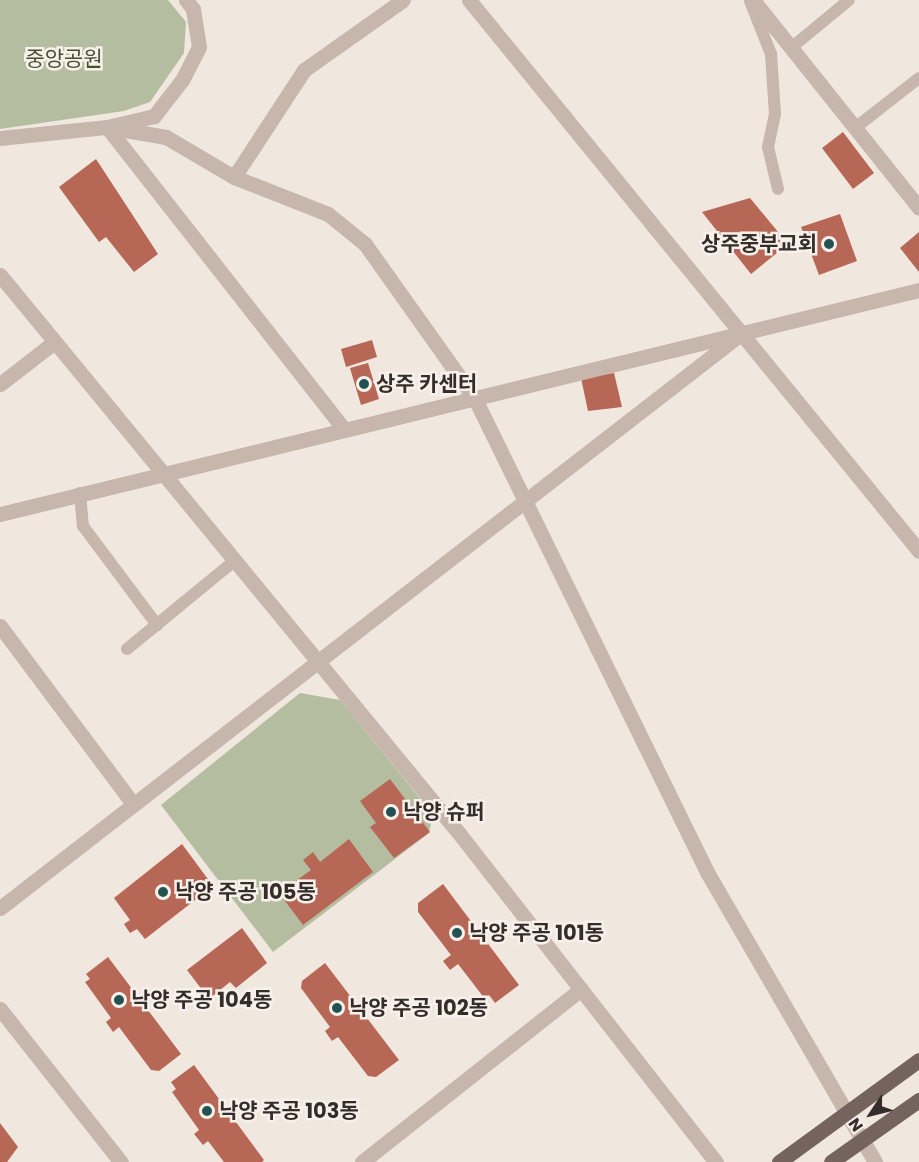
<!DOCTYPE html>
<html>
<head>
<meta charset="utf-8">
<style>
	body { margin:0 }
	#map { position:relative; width:919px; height:1162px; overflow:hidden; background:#f0e7df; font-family:Poppins,"Noto Sans KR",sans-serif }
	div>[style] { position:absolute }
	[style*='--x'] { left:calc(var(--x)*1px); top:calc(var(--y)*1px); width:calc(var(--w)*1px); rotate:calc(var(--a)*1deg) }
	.green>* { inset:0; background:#b5bda0 }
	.building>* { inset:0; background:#b76755 }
	.service>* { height:12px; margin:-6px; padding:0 6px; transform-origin:6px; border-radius:6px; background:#c6b6ac }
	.minor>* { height:15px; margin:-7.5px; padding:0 7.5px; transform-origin:7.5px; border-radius:7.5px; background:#c6b6ac }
	.tertiary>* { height:15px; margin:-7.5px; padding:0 7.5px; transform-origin:7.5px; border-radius:7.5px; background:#c6b6ac }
	.primary>* { height:15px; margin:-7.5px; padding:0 7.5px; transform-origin:7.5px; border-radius:7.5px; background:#75645d }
	.dots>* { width:16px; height:16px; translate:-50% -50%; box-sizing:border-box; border:3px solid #f8f1eb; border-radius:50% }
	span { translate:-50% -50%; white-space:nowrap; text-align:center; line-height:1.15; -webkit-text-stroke:5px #f8f1eb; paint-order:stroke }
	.park-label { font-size:21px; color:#475131 }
	.poi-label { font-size:21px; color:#352d2a; font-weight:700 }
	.right { translate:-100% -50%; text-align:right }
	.left { translate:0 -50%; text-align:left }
	.north { position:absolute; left:841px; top:1084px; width:60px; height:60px; -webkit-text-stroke:4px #f8f1eb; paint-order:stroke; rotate:235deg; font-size:16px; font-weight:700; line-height:24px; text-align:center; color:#352d2a }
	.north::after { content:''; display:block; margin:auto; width:21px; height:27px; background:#352d2a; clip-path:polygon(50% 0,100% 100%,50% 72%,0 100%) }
</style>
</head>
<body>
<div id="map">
	<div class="green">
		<i style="clip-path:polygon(0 0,168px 0,186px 22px,184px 53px,150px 102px,124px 111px,0 129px)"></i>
		<i style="clip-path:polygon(300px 693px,340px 700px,433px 814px,429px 833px,273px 952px,161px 805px)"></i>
	</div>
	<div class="building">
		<i style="clip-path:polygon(843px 132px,874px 173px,853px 189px,822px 148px)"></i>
		<i style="clip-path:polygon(96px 159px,158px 254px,134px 272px,106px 237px,99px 242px,59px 187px)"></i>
		<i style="clip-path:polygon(750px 198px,788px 244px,751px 274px,702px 212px)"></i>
		<i style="clip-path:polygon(840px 214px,857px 261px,819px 275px,801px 227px)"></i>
		<i style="clip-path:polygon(919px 232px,919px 272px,900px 248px)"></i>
		<i style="clip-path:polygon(372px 340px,377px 357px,346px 367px,341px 349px)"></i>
		<i style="clip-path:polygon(368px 363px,379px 399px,361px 405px,350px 368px)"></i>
		<i style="clip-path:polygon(614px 373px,622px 407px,588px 411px,581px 378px)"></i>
		<i style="clip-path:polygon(390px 779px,430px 832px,394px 858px,370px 827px,376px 823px,360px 801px)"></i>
		<i style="clip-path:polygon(349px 839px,373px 872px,303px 925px,279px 893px,311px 870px,303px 860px,313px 852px,320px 862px)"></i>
		<i style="clip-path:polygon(182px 844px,213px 886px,145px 939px,137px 929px,130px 933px,124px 924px,130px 920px,114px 898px)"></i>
		<i style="clip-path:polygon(443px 884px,519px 985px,495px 1003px,489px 995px,485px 999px,458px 964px,450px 970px,443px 961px,451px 955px,418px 912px,418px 903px)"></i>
		<i style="clip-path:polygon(242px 928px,267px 963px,236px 988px,230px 982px,209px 999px,187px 970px)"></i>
		<i style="clip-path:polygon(108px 957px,181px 1054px,159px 1071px,151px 1070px,119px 1027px,113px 1032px,106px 1022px,111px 1018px,85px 982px,90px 979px,86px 974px)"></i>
		<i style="clip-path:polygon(325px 963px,399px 1060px,376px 1077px,368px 1076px,338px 1037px,332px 1041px,325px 1031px,330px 1027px,301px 988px,302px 981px)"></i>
		<i style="clip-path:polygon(194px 1065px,264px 1160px,262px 1162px,224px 1162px,208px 1141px,203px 1145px,194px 1134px,199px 1130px,172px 1092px,176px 1089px,171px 1082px)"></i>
		<i style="clip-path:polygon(0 1123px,18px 1147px,7px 1162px,0 1162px)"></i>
	</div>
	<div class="service">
		<i style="--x:750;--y:1;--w:57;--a:68.4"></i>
		<i style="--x:771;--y:54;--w:60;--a:86.2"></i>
		<i style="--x:775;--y:114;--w:34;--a:102"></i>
		<i style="--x:768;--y:147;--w:43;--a:76.6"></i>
		<i style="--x:791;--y:48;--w:75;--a:-39.6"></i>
		<i style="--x:855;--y:128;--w:81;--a:-38"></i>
		<i style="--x:80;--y:493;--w:33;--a:85"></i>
		<i style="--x:83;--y:526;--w:124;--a:53.2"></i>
		<i style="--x:127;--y:649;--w:137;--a:-39.4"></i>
	</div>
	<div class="minor">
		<i style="--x:186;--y:0;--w:11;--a:52"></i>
		<i style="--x:193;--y:9;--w:38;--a:81"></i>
		<i style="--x:199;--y:47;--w:37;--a:117"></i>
		<i style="--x:182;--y:80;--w:46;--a:127.9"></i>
		<i style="--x:154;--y:116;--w:48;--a:166.8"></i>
		<i style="--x:107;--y:127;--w:385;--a:51.9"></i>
		<i style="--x:753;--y:0;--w:266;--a:51.4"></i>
		<i style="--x:0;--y:138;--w:108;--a:-5.9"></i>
		<i style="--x:107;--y:127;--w:60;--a:9.6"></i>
		<i style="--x:166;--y:137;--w:79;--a:30.5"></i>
		<i style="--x:234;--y:177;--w:101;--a:21.5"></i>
		<i style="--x:328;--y:214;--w:48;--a:39"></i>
		<i style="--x:365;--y:244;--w:190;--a:54.6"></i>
		<i style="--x:475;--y:399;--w:527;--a:63.87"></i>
		<i style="--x:707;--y:872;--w:335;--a:59.9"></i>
		<i style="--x:234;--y:177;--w:128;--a:-56.8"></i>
		<i style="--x:304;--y:70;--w:121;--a:-35.3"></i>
		<i style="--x:0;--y:275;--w:721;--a:50.57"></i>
		<i style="--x:458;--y:832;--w:419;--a:52"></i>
		<i style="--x:0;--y:384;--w:67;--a:-37.7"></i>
		<i style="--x:0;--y:514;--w:946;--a:-13.7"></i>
		<i style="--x:0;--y:626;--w:222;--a:53.2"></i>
	</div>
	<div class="tertiary">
		<i style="--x:469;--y:0;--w:711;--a:50.76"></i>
		<i style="--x:0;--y:908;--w:940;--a:-37.78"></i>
		<i style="--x:0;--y:1009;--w:195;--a:51.7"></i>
		<i style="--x:362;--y:1162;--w:279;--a:-38.3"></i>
	</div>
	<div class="primary">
		<i style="--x:779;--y:1162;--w:173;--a:-36.1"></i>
		<i style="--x:831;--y:1162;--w:108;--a:-35.2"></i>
	</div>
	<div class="dots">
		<i style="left:829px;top:244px;background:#245252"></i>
		<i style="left:364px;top:384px;background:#245252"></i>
		<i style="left:391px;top:812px;background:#245252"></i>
		<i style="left:163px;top:892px;background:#245252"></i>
		<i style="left:457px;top:933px;background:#245252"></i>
		<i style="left:119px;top:1000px;background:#245252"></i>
		<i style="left:337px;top:1008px;background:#245252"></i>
		<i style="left:207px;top:1111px;background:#245252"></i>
	</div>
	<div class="park-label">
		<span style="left:64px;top:59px">중앙공원</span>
	</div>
	<div class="poi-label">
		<span class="right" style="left:817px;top:244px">상주중부교회</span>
		<span class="left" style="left:376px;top:384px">상주 카센터</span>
		<span class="left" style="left:403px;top:812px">낙양 슈퍼</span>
		<span class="left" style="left:175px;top:892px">낙양 주공 105동</span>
		<span class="left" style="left:469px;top:933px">낙양 주공 101동</span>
		<span class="left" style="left:131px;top:1000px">낙양 주공 104동</span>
		<span class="left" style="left:349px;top:1008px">낙양 주공 102동</span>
		<span class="left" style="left:219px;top:1111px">낙양 주공 103동</span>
	</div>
	<div class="north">N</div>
</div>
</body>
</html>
